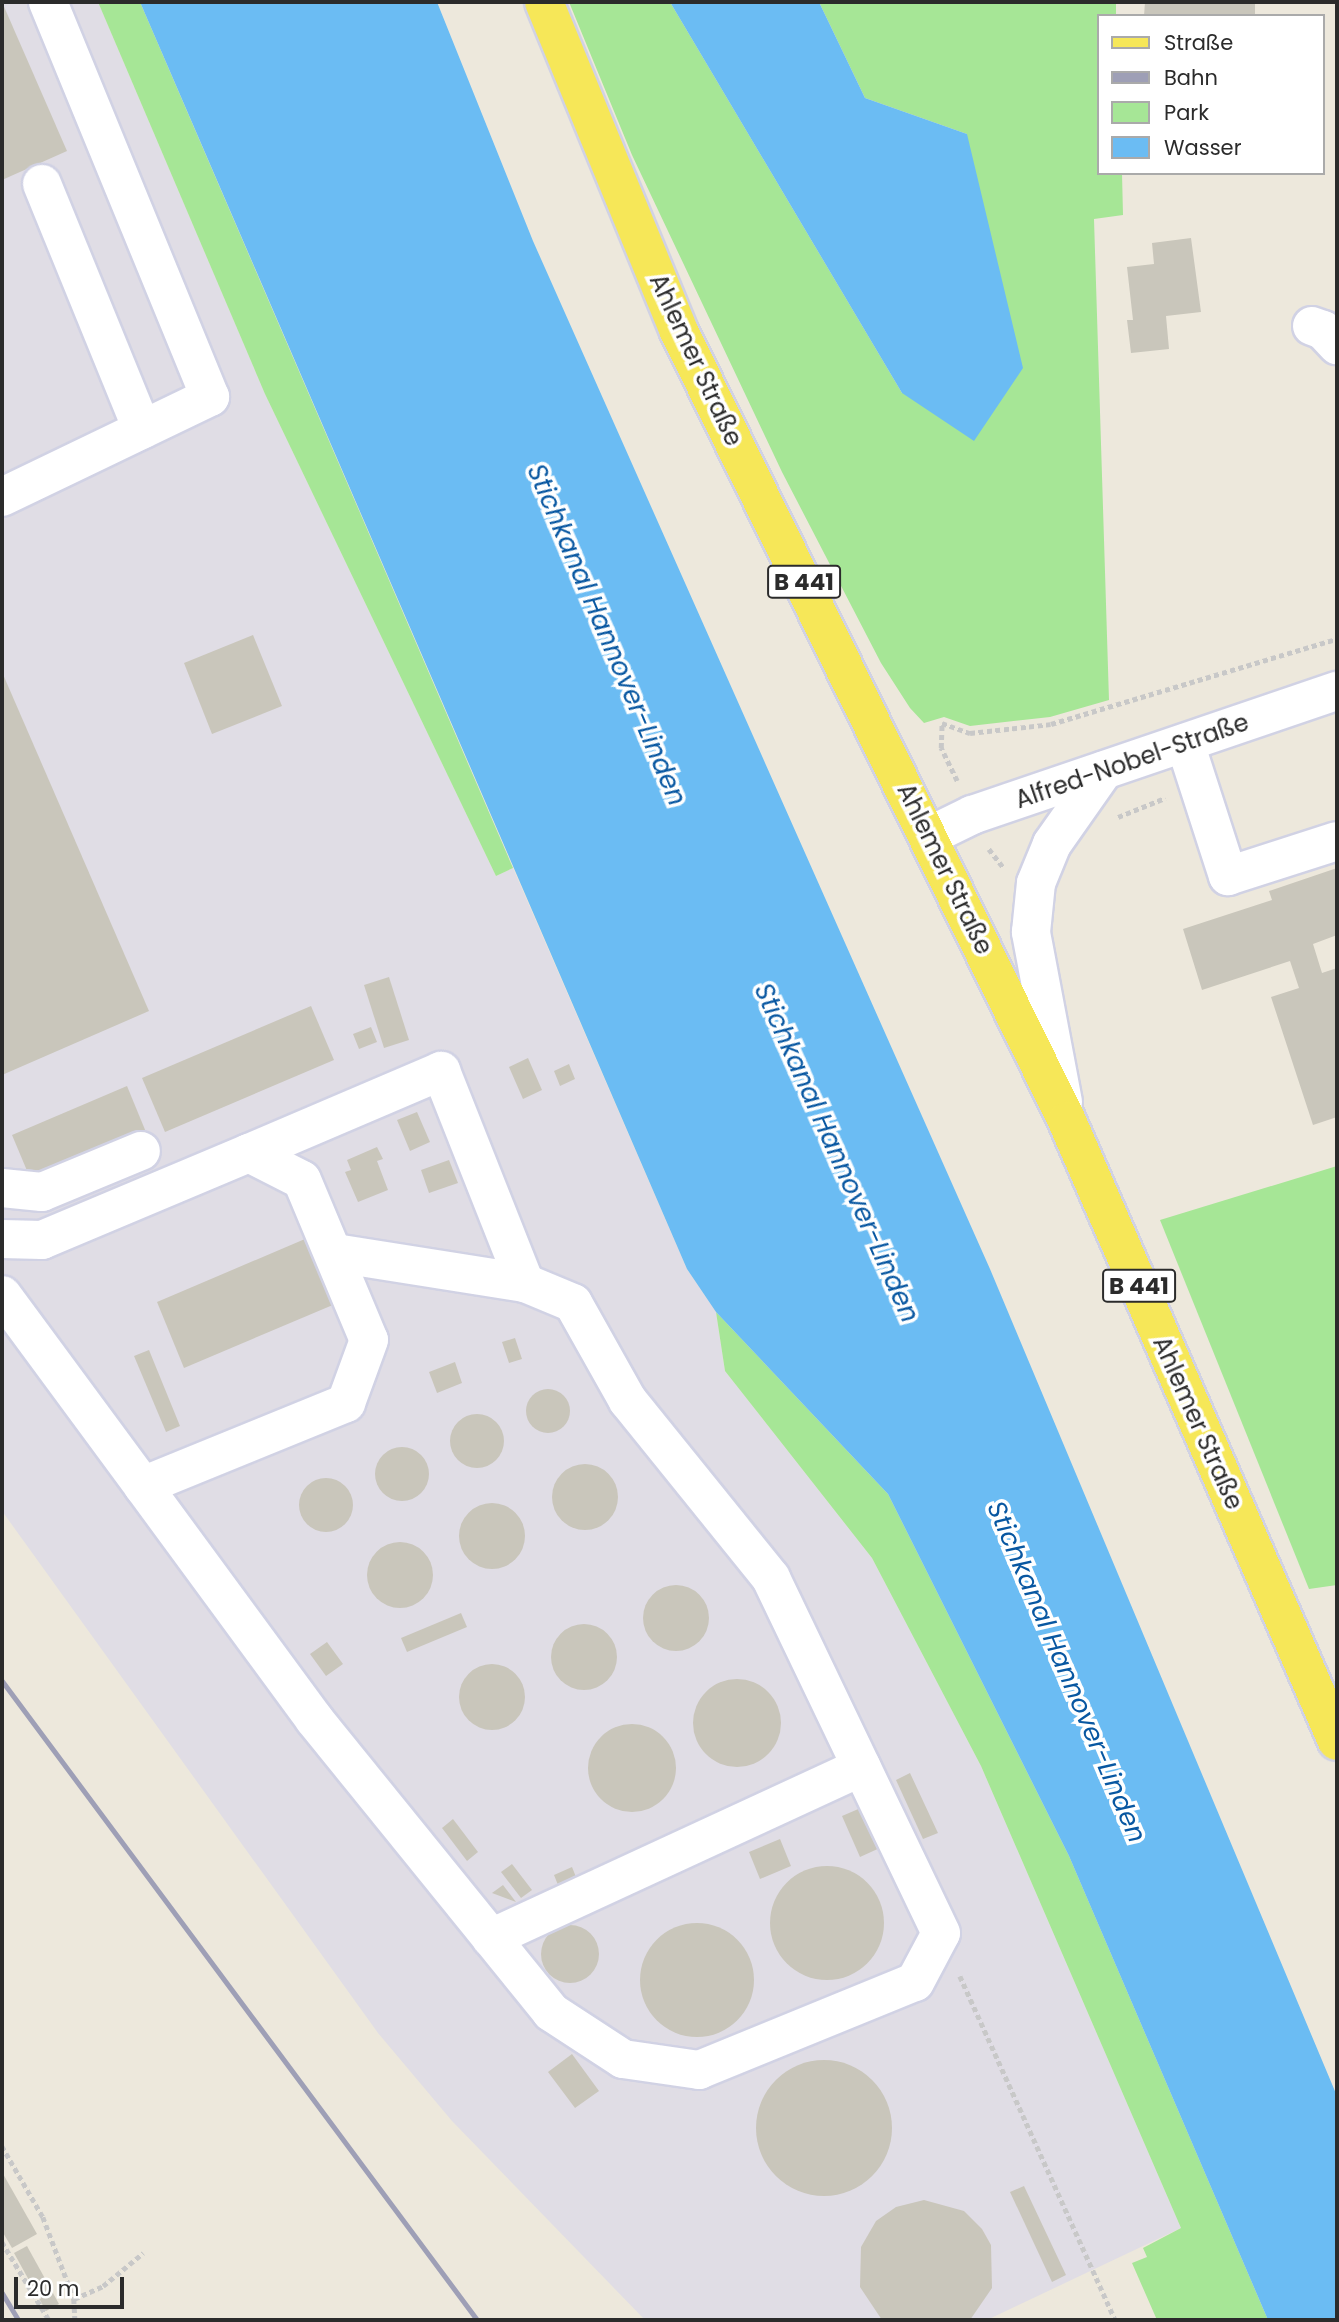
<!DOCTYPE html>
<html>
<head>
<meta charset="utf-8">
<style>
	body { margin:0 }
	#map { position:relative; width:1339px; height:2322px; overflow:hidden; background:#ede8dc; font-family:Poppins,sans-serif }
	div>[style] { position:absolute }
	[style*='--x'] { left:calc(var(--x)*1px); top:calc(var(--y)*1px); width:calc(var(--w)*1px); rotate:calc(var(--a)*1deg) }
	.industrial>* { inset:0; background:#e0dde5 }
	.green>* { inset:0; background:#a6e696 }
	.water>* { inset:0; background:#6bbcf3 }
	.building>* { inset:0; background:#c9c6bb }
	.round { border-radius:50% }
	.path>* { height:4.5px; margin-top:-2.25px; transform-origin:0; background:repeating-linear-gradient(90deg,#c8c8c8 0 5px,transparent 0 8.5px) }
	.roads { filter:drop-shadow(2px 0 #d1d2e4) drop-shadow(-2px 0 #d1d2e4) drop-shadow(0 2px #d1d2e4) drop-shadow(0 -2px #d1d2e4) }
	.minor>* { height:38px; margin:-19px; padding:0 19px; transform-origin:19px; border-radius:19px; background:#fff }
	.major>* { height:38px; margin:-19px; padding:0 19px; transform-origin:19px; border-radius:19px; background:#f6e758 }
	.rail>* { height:5px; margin:-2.5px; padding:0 2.5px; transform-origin:2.5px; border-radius:2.5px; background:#9e9fb6 }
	span { translate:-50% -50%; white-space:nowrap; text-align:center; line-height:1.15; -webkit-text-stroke:7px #fff; paint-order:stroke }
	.shield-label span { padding:2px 5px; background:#fff; border:2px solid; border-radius:5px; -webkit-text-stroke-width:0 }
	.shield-label { font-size:23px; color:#2b2b2b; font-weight:700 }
	.street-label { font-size:24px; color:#2b2b2b }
	.water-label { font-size:26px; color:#0857a1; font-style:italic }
	.frame { position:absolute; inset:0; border:4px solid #2b2b2b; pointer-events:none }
	.legend { position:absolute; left:1097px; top:14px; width:228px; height:161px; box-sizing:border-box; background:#fff; border:2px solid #aaa; margin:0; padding:9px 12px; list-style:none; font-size:21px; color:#2b2b2b }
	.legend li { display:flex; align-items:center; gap:14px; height:35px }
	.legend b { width:35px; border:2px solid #aaa }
	.scale { position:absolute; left:14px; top:2277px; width:110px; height:32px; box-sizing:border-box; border:4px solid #2b2b2b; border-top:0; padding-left:9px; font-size:21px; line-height:24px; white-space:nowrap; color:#2b2b2b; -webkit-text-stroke:5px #fff; paint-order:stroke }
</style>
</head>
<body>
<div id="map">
	<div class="industrial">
		<i style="clip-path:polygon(2px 2px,98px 2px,265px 394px,496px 876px,513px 868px,687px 1269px,716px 1312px,725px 1371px,872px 1558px,981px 1766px,1181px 2228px,987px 2320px,645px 2320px,452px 2121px,378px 2033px,2px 1511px)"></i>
	</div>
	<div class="green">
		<i style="clip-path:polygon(98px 2px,140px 2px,513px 868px,496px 876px,265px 394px)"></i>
		<i style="clip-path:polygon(569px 2px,670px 2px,902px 393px,967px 134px,865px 98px,819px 2px,1116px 2px,1116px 16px,1099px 16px,1099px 173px,1122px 173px,1123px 215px,1094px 219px,1109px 700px,1050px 717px,970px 726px,944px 717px,924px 723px,910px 708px,881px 663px,782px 472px,632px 155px)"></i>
		<i style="clip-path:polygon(1337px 1166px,1337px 1585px,1309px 1589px,1160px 1220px)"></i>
		<i style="clip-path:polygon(716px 1312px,888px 1494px,1069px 1856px,1268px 2320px,1157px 2320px,1132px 2263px,1147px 2257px,1143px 2248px,1181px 2228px,981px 1766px,872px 1558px,725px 1371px)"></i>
	</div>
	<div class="water">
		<i style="clip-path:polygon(140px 2px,437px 2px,533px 241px,990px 1269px,1337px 2096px,1337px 2320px,1268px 2320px,1069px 1856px,888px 1494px,716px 1312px,687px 1269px)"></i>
		<i style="clip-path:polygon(670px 2px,819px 2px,865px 98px,967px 134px,1023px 368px,974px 441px,902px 393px)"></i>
	</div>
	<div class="building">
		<i style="clip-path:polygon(2px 2px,67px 151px,2px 180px)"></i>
		<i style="clip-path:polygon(1145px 2px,1255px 2px,1255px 16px,1144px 16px)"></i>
		<i style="clip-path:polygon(1191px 238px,1201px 312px,1166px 316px,1169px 349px,1131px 353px,1127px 320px,1133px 320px,1127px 267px,1154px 264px,1152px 243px)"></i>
		<i style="clip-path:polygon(253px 635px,282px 706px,212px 734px,184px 663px)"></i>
		<i style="clip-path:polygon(2px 672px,149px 1011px,2px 1075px)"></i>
		<i style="clip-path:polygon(1337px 868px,1337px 935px,1313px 944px,1322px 973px,1337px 968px,1337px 1117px,1313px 1125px,1271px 997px,1299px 988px,1290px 961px,1202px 990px,1183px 929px,1272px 900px,1269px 891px)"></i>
		<i style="clip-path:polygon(389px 977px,409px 1040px,384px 1048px,364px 985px)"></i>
		<i style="clip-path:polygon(311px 1006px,334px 1060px,165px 1132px,142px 1078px)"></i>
		<i style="clip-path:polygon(371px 1027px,377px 1042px,359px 1049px,353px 1034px)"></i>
		<i style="clip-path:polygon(528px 1058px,542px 1090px,523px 1099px,509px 1067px)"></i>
		<i style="clip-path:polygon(569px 1064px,575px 1079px,560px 1086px,554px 1071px)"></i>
		<i style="clip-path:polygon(127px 1086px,148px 1137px,33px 1185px,12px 1135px)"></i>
		<i style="clip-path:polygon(417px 1112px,430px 1142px,410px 1151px,397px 1120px)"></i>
		<i style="clip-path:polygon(377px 1147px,383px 1159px,377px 1161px,388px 1190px,358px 1202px,345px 1172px,351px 1170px,347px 1160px)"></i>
		<i style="clip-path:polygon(449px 1160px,458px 1183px,429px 1193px,421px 1170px)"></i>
		<i style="clip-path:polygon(319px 1233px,347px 1299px,184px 1368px,157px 1302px)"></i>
		<i style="clip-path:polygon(515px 1338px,522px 1359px,509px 1363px,502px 1342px)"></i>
		<i style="clip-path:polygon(149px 1350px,180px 1426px,166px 1432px,134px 1356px)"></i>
		<i style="clip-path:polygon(455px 1362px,462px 1383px,437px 1393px,429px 1372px)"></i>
		<i class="round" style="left:526px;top:1389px;width:44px;height:44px"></i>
		<i class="round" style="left:450px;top:1414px;width:54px;height:54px"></i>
		<i class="round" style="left:375px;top:1447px;width:54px;height:54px"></i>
		<i class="round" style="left:552px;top:1464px;width:66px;height:66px"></i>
		<i class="round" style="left:299px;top:1478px;width:54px;height:54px"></i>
		<i class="round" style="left:459px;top:1503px;width:66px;height:66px"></i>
		<i class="round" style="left:367px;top:1542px;width:66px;height:66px"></i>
		<i class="round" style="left:643px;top:1585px;width:66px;height:66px"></i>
		<i style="clip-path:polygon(461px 1613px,467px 1627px,407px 1652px,401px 1638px)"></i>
		<i class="round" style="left:551px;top:1624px;width:66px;height:66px"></i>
		<i style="clip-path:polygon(327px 1642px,343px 1664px,326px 1676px,310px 1654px)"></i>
		<i class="round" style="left:459px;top:1664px;width:66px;height:66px"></i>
		<i class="round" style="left:693px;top:1679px;width:88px;height:88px"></i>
		<i class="round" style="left:588px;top:1724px;width:88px;height:88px"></i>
		<i style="clip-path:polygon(910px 1773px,938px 1833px,923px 1839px,896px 1780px)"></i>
		<i style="clip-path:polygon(863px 1807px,882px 1847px,860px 1857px,842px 1816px)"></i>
		<i style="clip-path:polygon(453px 1819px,478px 1852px,467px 1861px,442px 1828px)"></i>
		<i style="clip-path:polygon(780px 1839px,791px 1866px,760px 1879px,749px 1852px)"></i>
		<i style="clip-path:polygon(512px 1864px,532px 1890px,521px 1898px,501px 1872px)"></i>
		<i class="round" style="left:770px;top:1866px;width:114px;height:114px"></i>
		<i style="clip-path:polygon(572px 1867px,578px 1882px,560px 1890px,554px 1875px)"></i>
		<i style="clip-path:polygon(503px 1885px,516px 1902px,492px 1893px)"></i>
		<i class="round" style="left:640px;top:1923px;width:114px;height:114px"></i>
		<i class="round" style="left:541px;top:1925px;width:58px;height:58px"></i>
		<i style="clip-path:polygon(572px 2054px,599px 2091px,575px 2108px,548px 2072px)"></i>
		<i class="round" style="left:756px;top:2060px;width:136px;height:136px"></i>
		<i style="clip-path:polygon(2px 2172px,37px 2234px,12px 2248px,2px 2231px)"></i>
		<i style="clip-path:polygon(1024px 2186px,1066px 2275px,1052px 2282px,1010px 2192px)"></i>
		<i style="clip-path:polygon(924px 2200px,964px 2211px,982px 2229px,991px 2245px,992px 2288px,970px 2320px,882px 2320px,860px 2287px,861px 2247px,876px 2221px,896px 2207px)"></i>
		<i style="clip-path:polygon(27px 2246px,59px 2304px,46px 2311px,14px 2253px)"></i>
	</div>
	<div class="path">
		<i style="--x:957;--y:781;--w:37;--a:-116"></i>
		<i style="--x:941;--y:748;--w:25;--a:-88"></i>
		<i style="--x:942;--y:723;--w:30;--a:20"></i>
		<i style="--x:970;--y:733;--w:81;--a:-6.3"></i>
		<i style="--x:1051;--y:724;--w:298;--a:-16.6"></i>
		<i style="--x:1118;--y:817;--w:51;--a:-22"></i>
		<i style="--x:989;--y:849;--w:23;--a:52"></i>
		<i style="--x:960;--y:1976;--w:377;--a:65.7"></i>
		<i style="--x:2;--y:2146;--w:82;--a:60"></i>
		<i style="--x:43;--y:2217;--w:88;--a:69.3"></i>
		<i style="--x:74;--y:2299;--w:21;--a:87"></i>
		<i style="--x:2;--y:2242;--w:91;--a:58.9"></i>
		<i style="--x:74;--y:2299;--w:32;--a:-24"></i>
		<i style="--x:103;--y:2286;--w:52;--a:-39.5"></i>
	</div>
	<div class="roads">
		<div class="minor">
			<i style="--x:42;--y:184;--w:265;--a:67.8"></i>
			<i style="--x:1312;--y:326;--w:12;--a:20"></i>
			<i style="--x:1323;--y:330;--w:21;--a:47"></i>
			<i style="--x:2;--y:497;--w:231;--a:-25.7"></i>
			<i style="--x:210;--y:397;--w:427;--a:-112.3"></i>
			<i style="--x:1185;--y:743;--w:140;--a:72.1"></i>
			<i style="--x:1228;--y:876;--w:114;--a:-17.8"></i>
			<i style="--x:929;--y:836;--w:48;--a:-26"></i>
			<i style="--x:972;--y:815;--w:385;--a:-18.8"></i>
			<i style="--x:1063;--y:1102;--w:173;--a:-100.7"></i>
			<i style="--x:1031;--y:932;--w:49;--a:-84.2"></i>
			<i style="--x:1036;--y:883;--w:42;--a:-67.7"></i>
			<i style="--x:1052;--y:844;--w:90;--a:-54.9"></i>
			<i style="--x:249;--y:1153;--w:209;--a:-23.1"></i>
			<i style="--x:441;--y:1071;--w:228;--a:68.4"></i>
			<i style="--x:2;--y:1188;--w:40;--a:5.7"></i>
			<i style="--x:42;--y:1192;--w:107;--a:-22.5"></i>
			<i style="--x:2;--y:1239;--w:40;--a:1.4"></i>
			<i style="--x:42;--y:1240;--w:225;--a:-22.8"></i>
			<i style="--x:249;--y:1153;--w:59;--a:27"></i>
			<i style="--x:302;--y:1180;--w:173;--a:67.3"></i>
			<i style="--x:369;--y:1340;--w:67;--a:110.1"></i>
			<i style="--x:346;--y:1403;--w:219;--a:157.8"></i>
			<i style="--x:143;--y:1486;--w:237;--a:-126.4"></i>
			<i style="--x:143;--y:1486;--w:289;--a:53.7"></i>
			<i style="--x:314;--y:1719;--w:377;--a:51"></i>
			<i style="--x:551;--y:2012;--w:86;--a:33.1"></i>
			<i style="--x:623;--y:2059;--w:77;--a:8.2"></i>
			<i style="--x:699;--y:2070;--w:233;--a:-22.2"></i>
			<i style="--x:915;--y:1982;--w:55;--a:-62"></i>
			<i style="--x:941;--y:1933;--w:394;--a:-115.6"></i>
			<i style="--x:771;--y:1578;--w:228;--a:-128.9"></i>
			<i style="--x:628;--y:1401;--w:112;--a:-119.3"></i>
			<i style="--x:573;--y:1303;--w:52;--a:-157.4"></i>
			<i style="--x:525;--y:1283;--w:191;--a:-171"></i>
			<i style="--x:491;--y:1938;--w:408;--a:-24.8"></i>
		</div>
		<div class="major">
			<i style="--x:544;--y:2;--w:353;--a:67.7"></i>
			<i style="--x:678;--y:329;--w:882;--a:63.84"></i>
			<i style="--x:1067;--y:1121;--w:676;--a:66.47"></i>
		</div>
	</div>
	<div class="rail">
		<i style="--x:2;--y:1681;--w:796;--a:53.37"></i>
		<i style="--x:2;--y:2293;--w:31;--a:59"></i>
	</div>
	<div class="shield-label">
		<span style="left:804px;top:582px">B 441</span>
		<span style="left:1139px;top:1286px">B 441</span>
	</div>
	<div class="street-label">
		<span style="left:696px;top:360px;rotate:65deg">Ahlemer Straße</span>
		<span style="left:1132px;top:761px;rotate:-19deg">Alfred-Nobel-Straße</span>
		<span style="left:945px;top:869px;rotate:64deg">Ahlemer Straße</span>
		<span style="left:1198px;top:1423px;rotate:66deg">Ahlemer Straße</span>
	</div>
	<div class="water-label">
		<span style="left:606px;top:635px;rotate:67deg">Stichkanal Hannover-Linden</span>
		<span style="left:836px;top:1153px;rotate:66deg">Stichkanal Hannover-Linden</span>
		<span style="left:1066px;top:1672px;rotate:67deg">Stichkanal Hannover-Linden</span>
	</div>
	<div class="frame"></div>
	<ul class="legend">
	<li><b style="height:9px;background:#f6e758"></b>Straße</li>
	<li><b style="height:9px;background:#9e9fb6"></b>Bahn</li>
	<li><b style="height:19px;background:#a6e696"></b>Park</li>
	<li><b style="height:19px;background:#6bbcf3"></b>Wasser</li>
	</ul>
	<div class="scale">20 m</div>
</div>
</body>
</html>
